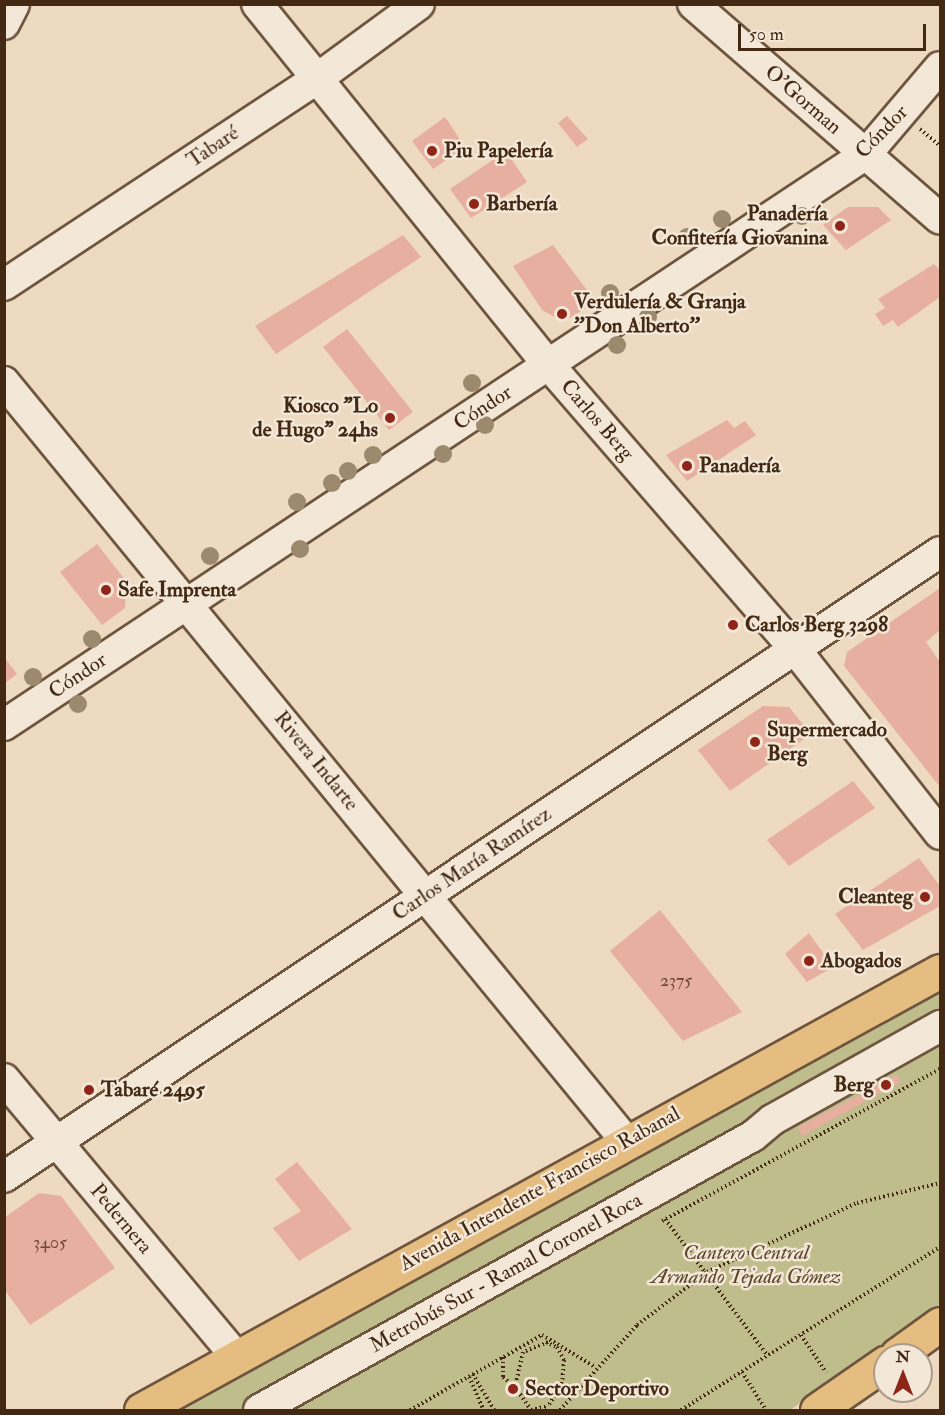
<!DOCTYPE html>
<html>
<head>
<meta charset="utf-8">
<style>
	body { margin:0 }
	#map { position:relative; width:945px; height:1415px; overflow:hidden; background:#eddac1; font-family:"IM FELL Double Pica",serif }
	div>[style] { position:absolute }
	[style*='--x'] { left:calc(var(--x)*1px); top:calc(var(--y)*1px); width:calc(var(--w)*1px); rotate:calc(var(--a)*1deg) }
	.green>* { inset:0; background:#c0bd8d }
	.building>* { inset:0; background:#e7af9f }
	.path>* { height:4px; margin-top:-2px; transform-origin:0; background:repeating-linear-gradient(90deg,#432913 0 1.5px,transparent 0 4.5px) }
	.roads { filter:drop-shadow(2px 0 #6e553e) drop-shadow(-2px 0 #6e553e) drop-shadow(0 2px #6e553e) drop-shadow(0 -2px #6e553e) }
	.minor>* { height:30px; margin:-15px; padding:0 15px; transform-origin:15px; border-radius:15px; background:#f3e7d7 }
	.major>* { height:33px; margin:-16.5px; padding:0 16.5px; transform-origin:16.5px; border-radius:16.5px; background:#e6bd80 }
	.trees>* { width:18px; height:18px; margin:-9px; border-radius:50%; background:#9d896e }
	.dots>* { width:16px; height:16px; translate:-50% -50%; box-sizing:border-box; border:3px solid #f3e7d7; border-radius:50% }
	span { translate:-50% -50%; white-space:nowrap; text-align:center; line-height:1.15; -webkit-text-stroke:5px #f3e7d7; paint-order:stroke }
	.number-label { font-size:18px; color:#6c4a36 }
	.number-label span { -webkit-text-stroke-width:0 }
	.street-label { font-size:21px; color:#432913 }
	.poi-label { font-size:21px; color:#432913; font-weight:700 }
	.left { translate:0 -50%; text-align:left }
	.right { translate:-100% -50%; text-align:right }
	.park-label { font-size:21px; color:#5c472b; font-style:italic }
	.frame { position:absolute; inset:0; border:6px solid #432913; pointer-events:none }
	.north { position:absolute; left:873px; top:1343px; width:60px; height:60px; box-sizing:border-box; background:#f3e7d7; border:2px solid #ad9b89; border-radius:50%; rotate:0deg; font-size:16px; font-weight:700; line-height:24px; text-align:center; color:#432913 }
	.north::after { content:''; display:block; margin:auto; width:21px; height:27px; background:#8f2418; clip-path:polygon(50% 0,100% 100%,50% 72%,0 100%) }
	.scale { position:absolute; left:738px; top:24px; width:188px; height:27px; box-sizing:border-box; border:3px solid #432913; border-top:0; padding-left:8px; font-size:18px; line-height:21px; white-space:nowrap; color:#432913; -webkit-text-stroke:4px #f3e7d7; paint-order:stroke }
</style>
</head>
<body>
<div id="map">
	<div class="green">
		<i style="clip-path:polygon(940px 991px,940px 1308px,790px 1410px,179px 1410px)"></i>
	</div>
	<div class="building">
		<i style="clip-path:polygon(567px 116px,588px 139px,577px 147px,558px 123px)"></i>
		<i style="clip-path:polygon(445px 117px,465px 147px,433px 169px,412px 141px)"></i>
		<i style="clip-path:polygon(506px 151px,527px 182px,471px 218px,450px 189px)"></i>
		<i style="clip-path:polygon(848px 207px,878px 207px,891px 220px,846px 250px,823px 225px)"></i>
		<i style="clip-path:polygon(403px 235px,421px 257px,276px 354px,255px 326px)"></i>
		<i style="clip-path:polygon(553px 245px,596px 302px,563px 322px,542px 310px,513px 266px)"></i>
		<i style="clip-path:polygon(934px 264px,940px 270px,940px 297px,898px 327px,893px 320px,883px 326px,875px 314px,885px 308px,878px 299px)"></i>
		<i style="clip-path:polygon(347px 329px,413px 412px,389px 430px,323px 347px)"></i>
		<i style="clip-path:polygon(727px 420px,734px 428px,745px 421px,756px 435px,687px 481px,666px 455px)"></i>
		<i style="clip-path:polygon(97px 544px,126px 581px,125px 608px,102px 625px,60px 572px)"></i>
		<i style="clip-path:polygon(940px 588px,940px 630px,926px 642px,940px 662px,940px 787px,844px 666px,847px 652px)"></i>
		<i style="clip-path:polygon(4px 657px,17px 674px,4px 684px)"></i>
		<i style="clip-path:polygon(763px 706px,789px 707px,811px 734px,730px 791px,698px 750px)"></i>
		<i style="clip-path:polygon(853px 781px,875px 808px,789px 866px,767px 840px)"></i>
		<i style="clip-path:polygon(919px 858px,940px 886px,940px 906px,863px 950px,835px 914px)"></i>
		<i style="clip-path:polygon(660px 910px,742px 1012px,683px 1041px,610px 951px)"></i>
		<i style="clip-path:polygon(809px 933px,833px 967px,807px 982px,785px 954px)"></i>
		<i style="clip-path:polygon(897px 1075px,901px 1082px,802px 1136px,798px 1127px)"></i>
		<i style="clip-path:polygon(297px 1162px,352px 1229px,299px 1261px,273px 1228px,301px 1211px,275px 1179px)"></i>
		<i style="clip-path:polygon(39px 1193px,61px 1196px,115px 1268px,30px 1325px,4px 1289px,4px 1218px)"></i>
	</div>
	<div class="path">
		<i style="--x:920;--y:129;--w:26;--a:40"></i>
		<i style="--x:665;--y:1219;--w:171;--a:53.1"></i>
		<i style="--x:662;--y:1221;--w:317;--a:-28.7"></i>
		<i style="--x:801;--y:1335;--w:45;--a:56"></i>
		<i style="--x:546;--y:1342;--w:12;--a:24"></i>
		<i style="--x:557;--y:1347;--w:15;--a:62"></i>
		<i style="--x:564;--y:1360;--w:24;--a:95"></i>
		<i style="--x:562;--y:1384;--w:25;--a:122"></i>
		<i style="--x:548;--y:1342;--w:27;--a:158"></i>
		<i style="--x:523;--y:1352;--w:36;--a:103"></i>
		<i style="--x:515;--y:1387;--w:28;--a:55"></i>
		<i style="--x:531;--y:1410;--w:18;--a:-13"></i>
		<i style="--x:503;--y:1357;--w:20;--a:90"></i>
		<i style="--x:503;--y:1377;--w:16;--a:40"></i>
		<i style="--x:742;--y:1372;--w:45;--a:57.7"></i>
		<i style="--x:473;--y:1374;--w:42;--a:59.7"></i>
		<i style="--x:469;--y:1377;--w:36;--a:66"></i>
		<i style="--x:410;--y:1410;--w:152;--a:-29.6"></i>
		<i style="--x:542;--y:1335;--w:62;--a:31.1"></i>
		<i style="--x:560;--y:1410;--w:115;--a:-47.8"></i>
		<i style="--x:637;--y:1325;--w:88;--a:-37.1"></i>
		<i style="--x:707;--y:1272;--w:165;--a:-24.7"></i>
		<i style="--x:857;--y:1203;--w:85;--a:-13.5"></i>
		<i style="--x:681;--y:1410;--w:306;--a:-32.2"></i>
	</div>
	<div class="roads">
		<div class="minor">
			<i style="--x:257;--y:4;--w:463;--a:51.1"></i>
			<i style="--x:548;--y:364;--w:377;--a:49.1"></i>
			<i style="--x:795;--y:649;--w:235;--a:51.9"></i>
			<i style="--x:693;--y:4;--w:327;--a:41"></i>
			<i style="--x:4;--y:24;--w:22;--a:-63"></i>
			<i style="--x:4;--y:285;--w:376;--a:-33.4"></i>
			<i style="--x:318;--y:78;--w:125;--a:-36.2"></i>
			<i style="--x:4;--y:382;--w:981;--a:50.67"></i>
			<i style="--x:4;--y:725;--w:1034;--a:-33.52"></i>
			<i style="--x:866;--y:154;--w:114;--a:-49.6"></i>
			<i style="--x:4;--y:1079;--w:363;--a:50.1"></i>
			<i style="--x:4;--y:1177;--w:1125;--a:-33.73"></i>
			<i style="--x:259;--y:1410;--w:565;--a:-29.02"></i>
			<i style="--x:753;--y:1136;--w:25;--a:-40"></i>
			<i style="--x:772;--y:1120;--w:193;--a:-29.2"></i>
		</div>
		<div class="major">
			<i style="--x:897;--y:1355;--w:53;--a:-35.8"></i>
			<i style="--x:141;--y:1410;--w:912;--a:-28.79"></i>
			<i style="--x:817;--y:1410;--w:83;--a:-34.7"></i>
		</div>
	</div>
	<div class="trees">
		<i style="left:802px;top:216px"></i>
		<i style="left:722px;top:219px"></i>
		<i style="left:687px;top:237px"></i>
		<i style="left:610px;top:293px"></i>
		<i style="left:648px;top:317px"></i>
		<i style="left:617px;top:345px"></i>
		<i style="left:472px;top:383px"></i>
		<i style="left:485px;top:425px"></i>
		<i style="left:443px;top:454px"></i>
		<i style="left:373px;top:455px"></i>
		<i style="left:348px;top:471px"></i>
		<i style="left:332px;top:483px"></i>
		<i style="left:297px;top:502px"></i>
		<i style="left:300px;top:549px"></i>
		<i style="left:210px;top:556px"></i>
		<i style="left:92px;top:639px"></i>
		<i style="left:33px;top:677px"></i>
		<i style="left:78px;top:704px"></i>
	</div>
	<div class="dots">
		<i style="left:432px;top:151px;background:#8f2418"></i>
		<i style="left:474px;top:204px;background:#8f2418"></i>
		<i style="left:840px;top:226px;background:#8f2418"></i>
		<i style="left:562px;top:314px;background:#8f2418"></i>
		<i style="left:390px;top:418px;background:#8f2418"></i>
		<i style="left:687px;top:466px;background:#8f2418"></i>
		<i style="left:106px;top:590px;background:#8f2418"></i>
		<i style="left:733px;top:625px;background:#8f2418"></i>
		<i style="left:755px;top:742px;background:#8f2418"></i>
		<i style="left:925px;top:897px;background:#8f2418"></i>
		<i style="left:809px;top:961px;background:#8f2418"></i>
		<i style="left:886px;top:1085px;background:#8f2418"></i>
		<i style="left:89px;top:1090px;background:#8f2418"></i>
		<i style="left:513px;top:1389px;background:#8f2418"></i>
	</div>
	<div class="number-label">
		<span style="left:676px;top:981px">2375</span>
		<span style="left:50px;top:1243px">3405</span>
	</div>
	<div class="street-label">
		<span style="left:803px;top:100px;rotate:41deg">O'Gorman</span>
		<span style="left:882px;top:132px;rotate:-46deg">Cóndor</span>
		<span style="left:213px;top:147px;rotate:-34deg">Tabaré</span>
		<span style="left:483px;top:408px;rotate:-33deg">Cóndor</span>
		<span style="left:597px;top:420px;rotate:49deg">Carlos Berg</span>
		<span style="left:78px;top:676px;rotate:-34deg">Cóndor</span>
		<span style="left:316px;top:761px;rotate:51deg">Rivera Indarte</span>
		<span style="left:472px;top:864px;rotate:-34deg">Carlos María Ramírez</span>
		<span style="left:540px;top:1189px;rotate:-29deg">Avenida Intendente Francisco Rabanal</span>
		<span style="left:121px;top:1219px;rotate:50deg">Pedernera</span>
		<span style="left:506px;top:1273px;rotate:-29deg">Metrobús Sur - Ramal Coronel Roca</span>
	</div>
	<div class="poi-label">
		<span class="left" style="left:444px;top:151px">Piu Papelería</span>
		<span class="left" style="left:486px;top:204px">Barbería</span>
		<span class="right" style="left:828px;top:226px">Panadería<br>Confitería Giovanina</span>
		<span class="left" style="left:574px;top:314px">Verdulería &amp; Granja<br>''Don Alberto''</span>
		<span class="right" style="left:378px;top:418px">Kiosco "Lo<br>de Hugo" 24hs</span>
		<span class="left" style="left:699px;top:466px">Panadería</span>
		<span class="left" style="left:118px;top:590px">Safe Imprenta</span>
		<span class="left" style="left:745px;top:625px">Carlos Berg 3298</span>
		<span class="left" style="left:767px;top:742px">Supermercado<br>Berg</span>
		<span class="right" style="left:913px;top:897px">Cleanteg</span>
		<span class="left" style="left:821px;top:961px">Abogados</span>
		<span class="right" style="left:874px;top:1085px">Berg</span>
		<span class="left" style="left:101px;top:1090px">Tabaré 2495</span>
		<span class="left" style="left:525px;top:1389px">Sector Deportivo</span>
	</div>
	<div class="park-label">
		<span style="left:746px;top:1265px">Cantero Central<br>Armando Tejada Gómez</span>
	</div>
	<div class="frame"></div>
	<div class="north">N</div>
	<div class="scale">50 m</div>
</div>
</body>
</html>
